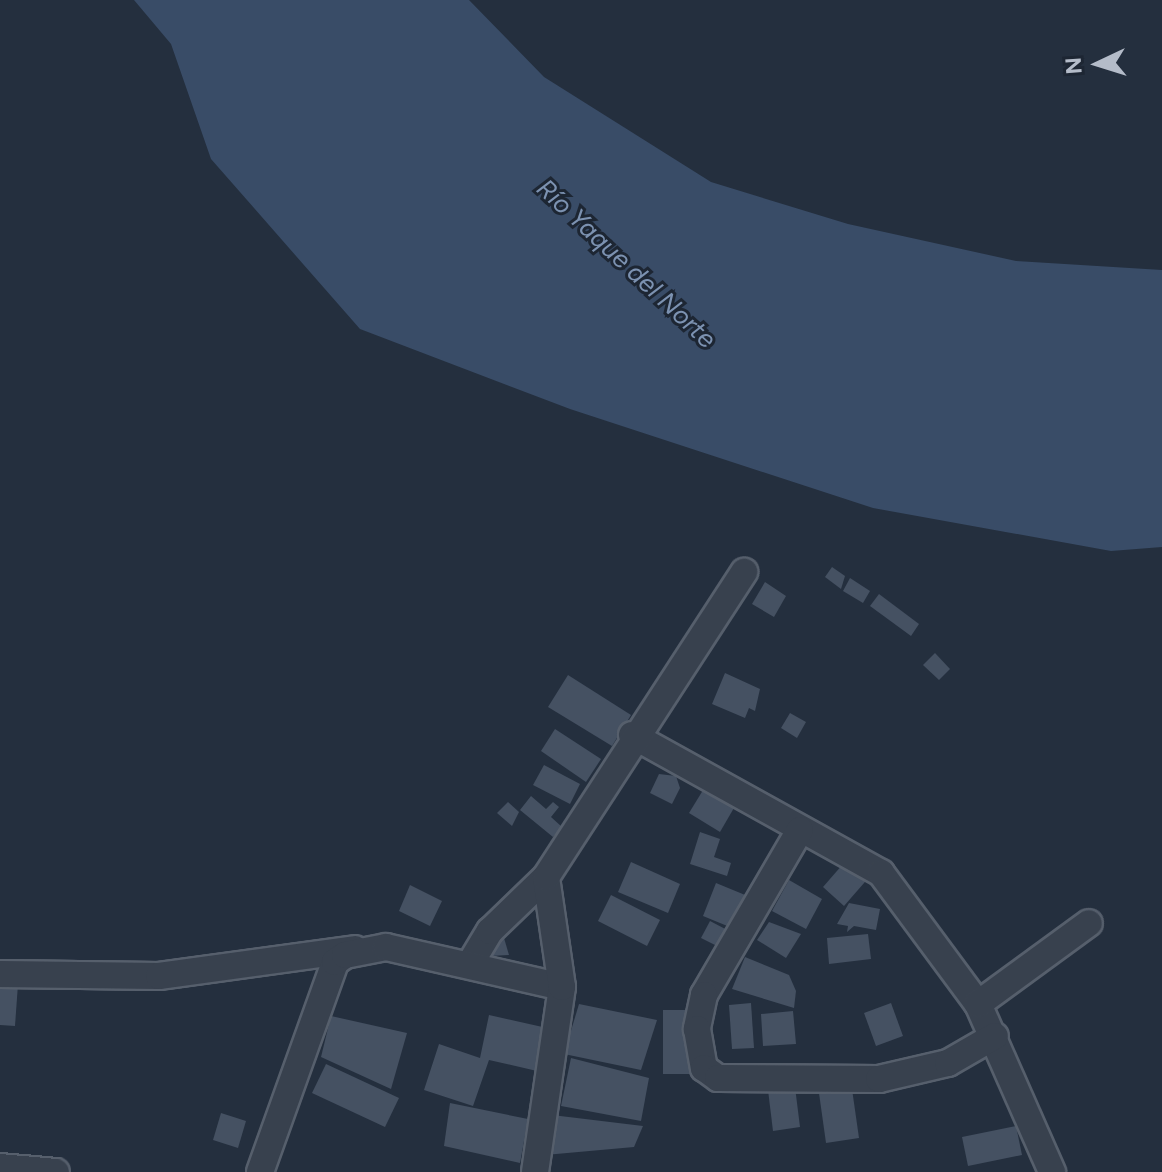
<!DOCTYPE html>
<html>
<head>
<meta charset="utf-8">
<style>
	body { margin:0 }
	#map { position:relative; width:1162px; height:1172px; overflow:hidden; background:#242f3e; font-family:Figtree,sans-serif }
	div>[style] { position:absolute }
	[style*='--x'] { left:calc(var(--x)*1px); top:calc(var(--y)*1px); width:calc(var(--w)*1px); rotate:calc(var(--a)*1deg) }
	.water>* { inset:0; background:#394c67 }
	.building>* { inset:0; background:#455162 }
	.roads { filter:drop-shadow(2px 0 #565f6c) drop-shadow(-2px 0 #565f6c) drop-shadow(0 2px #565f6c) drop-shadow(0 -2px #565f6c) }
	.minor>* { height:26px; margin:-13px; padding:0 13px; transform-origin:13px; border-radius:13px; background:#38414e }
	span { translate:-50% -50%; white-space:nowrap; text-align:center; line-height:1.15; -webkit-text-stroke:6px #1d2633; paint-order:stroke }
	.water-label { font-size:26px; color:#7c92b1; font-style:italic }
	.north { position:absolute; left:1058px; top:24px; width:80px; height:80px; -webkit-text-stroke:6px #1d2633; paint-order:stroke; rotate:266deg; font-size:22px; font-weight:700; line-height:32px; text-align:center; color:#b4bcc9 }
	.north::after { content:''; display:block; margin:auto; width:28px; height:36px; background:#b4bcc9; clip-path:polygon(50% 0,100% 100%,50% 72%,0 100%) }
</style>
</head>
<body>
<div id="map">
	<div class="water">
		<i style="clip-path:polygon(134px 0,469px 0,544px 77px,711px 182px,848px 224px,1016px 261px,1162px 270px,1162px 547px,1111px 551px,873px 508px,570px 409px,360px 329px,211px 159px,171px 44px)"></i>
	</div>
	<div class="building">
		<i style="clip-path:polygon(832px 567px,845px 576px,841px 589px,825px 577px)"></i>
		<i style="clip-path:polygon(850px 578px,870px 591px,863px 603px,843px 591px)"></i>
		<i style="clip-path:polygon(765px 582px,786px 596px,774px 617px,752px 604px)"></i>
		<i style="clip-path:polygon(879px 594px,919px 624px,911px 636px,870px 606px)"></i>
		<i style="clip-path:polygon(935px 653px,950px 669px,939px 680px,923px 665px)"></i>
		<i style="clip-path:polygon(725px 673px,760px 689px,755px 711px,749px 708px,745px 718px,712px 704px)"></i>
		<i style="clip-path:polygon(568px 675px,631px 715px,612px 746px,548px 707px)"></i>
		<i style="clip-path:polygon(790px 713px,806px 722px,797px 738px,781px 728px)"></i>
		<i style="clip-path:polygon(555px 729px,601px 759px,586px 782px,541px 751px)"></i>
		<i style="clip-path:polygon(544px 765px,580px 784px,570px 804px,533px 785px)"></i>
		<i style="clip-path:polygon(659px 774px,676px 776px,680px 788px,672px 804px,650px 793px)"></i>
		<i style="clip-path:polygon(708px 782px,738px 801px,720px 832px,689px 813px)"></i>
		<i style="clip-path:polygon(531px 796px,546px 809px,553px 802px,559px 807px,551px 817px,562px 827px,553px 837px,520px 810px)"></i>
		<i style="clip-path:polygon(508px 802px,519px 812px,512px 826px,497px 813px)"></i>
		<i style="clip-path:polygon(700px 832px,720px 839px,714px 857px,731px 863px,727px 876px,690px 864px)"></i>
		<i style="clip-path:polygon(850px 856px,871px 875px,844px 906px,823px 887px)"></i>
		<i style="clip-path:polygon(631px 862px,680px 884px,668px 913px,618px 892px)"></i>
		<i style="clip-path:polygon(789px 880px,822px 899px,806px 929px,772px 911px)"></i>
		<i style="clip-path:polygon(716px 883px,750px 897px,737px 930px,703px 916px)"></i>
		<i style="clip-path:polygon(410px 885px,442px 901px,430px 926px,399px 911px)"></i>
		<i style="clip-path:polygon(611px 895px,660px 920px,647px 946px,598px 921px)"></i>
		<i style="clip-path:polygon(849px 903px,880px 909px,876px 930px,854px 926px,847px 932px,848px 926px,837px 924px)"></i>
		<i style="clip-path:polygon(710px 921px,731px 932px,723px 949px,701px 938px)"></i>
		<i style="clip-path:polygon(769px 922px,801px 934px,786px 958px,757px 940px)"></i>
		<i style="clip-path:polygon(868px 934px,871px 959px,829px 964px,827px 938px)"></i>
		<i style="clip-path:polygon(488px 938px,504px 938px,509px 955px,488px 956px)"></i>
		<i style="clip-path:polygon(745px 957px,789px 975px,796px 991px,794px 1008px,732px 989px)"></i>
		<i style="clip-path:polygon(0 983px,18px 984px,15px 1026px,0 1025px)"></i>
		<i style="clip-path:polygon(751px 1003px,754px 1048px,732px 1049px,729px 1005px)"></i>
		<i style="clip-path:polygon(891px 1003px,903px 1036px,876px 1046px,864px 1013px)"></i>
		<i style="clip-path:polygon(579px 1004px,657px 1020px,641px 1070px,564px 1054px)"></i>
		<i style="clip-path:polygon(663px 1010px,700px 1010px,700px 1074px,663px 1074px)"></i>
		<i style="clip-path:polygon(793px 1011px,796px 1044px,763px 1046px,761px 1014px)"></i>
		<i style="clip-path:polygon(489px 1015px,547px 1028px,537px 1071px,489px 1060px,473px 1106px,424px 1090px,439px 1044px,480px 1058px)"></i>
		<i style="clip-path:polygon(331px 1016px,407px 1033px,391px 1089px,321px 1057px)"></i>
		<i style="clip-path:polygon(571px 1058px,649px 1078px,641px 1121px,561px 1106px)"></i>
		<i style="clip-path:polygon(326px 1064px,399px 1098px,385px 1127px,312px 1093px)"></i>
		<i style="clip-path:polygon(851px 1082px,859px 1138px,826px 1143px,818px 1086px)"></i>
		<i style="clip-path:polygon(795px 1087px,800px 1127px,773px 1131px,768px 1090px)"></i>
		<i style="clip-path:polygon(450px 1103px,528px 1119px,520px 1163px,444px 1146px)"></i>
		<i style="clip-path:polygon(221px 1113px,246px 1121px,238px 1148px,213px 1140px)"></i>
		<i style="clip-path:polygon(552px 1115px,643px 1126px,634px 1147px,545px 1155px)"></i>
		<i style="clip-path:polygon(1016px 1126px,1022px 1155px,968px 1166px,962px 1137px)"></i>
	</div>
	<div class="roads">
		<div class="minor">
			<i style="--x:632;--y:735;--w:285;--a:29"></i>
			<i style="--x:881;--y:873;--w:163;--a:53.5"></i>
			<i style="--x:978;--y:1004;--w:184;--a:66.2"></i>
			<i style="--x:800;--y:830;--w:191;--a:120.2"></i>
			<i style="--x:704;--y:995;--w:35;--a:102"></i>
			<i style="--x:697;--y:1029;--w:40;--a:80"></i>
			<i style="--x:704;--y:1068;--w:17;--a:36"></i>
			<i style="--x:718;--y:1078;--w:161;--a:0.4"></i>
			<i style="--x:879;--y:1079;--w:71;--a:-13.1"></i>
			<i style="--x:948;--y:1063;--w:54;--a:-29.9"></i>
			<i style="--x:470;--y:964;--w:39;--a:-59"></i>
			<i style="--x:490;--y:931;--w:78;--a:-44"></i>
			<i style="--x:0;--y:974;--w:159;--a:0.7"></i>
			<i style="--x:159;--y:976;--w:198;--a:-7.8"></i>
			<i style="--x:978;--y:1004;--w:137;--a:-36.1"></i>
			<i style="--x:0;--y:1167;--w:56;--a:5.1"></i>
			<i style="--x:260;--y:1172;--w:223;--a:-70.3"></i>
			<i style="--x:335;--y:962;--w:12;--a:-35"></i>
			<i style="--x:345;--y:955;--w:42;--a:-11"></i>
			<i style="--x:386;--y:947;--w:180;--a:12.8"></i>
			<i style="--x:535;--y:1172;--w:187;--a:-81.7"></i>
			<i style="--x:562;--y:987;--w:111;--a:-98.3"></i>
			<i style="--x:546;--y:877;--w:364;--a:-57"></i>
		</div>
	</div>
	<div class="water-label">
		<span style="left:626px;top:264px;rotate:43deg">Río Yaque del Norte</span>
	</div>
	<div class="north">N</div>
</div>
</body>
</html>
